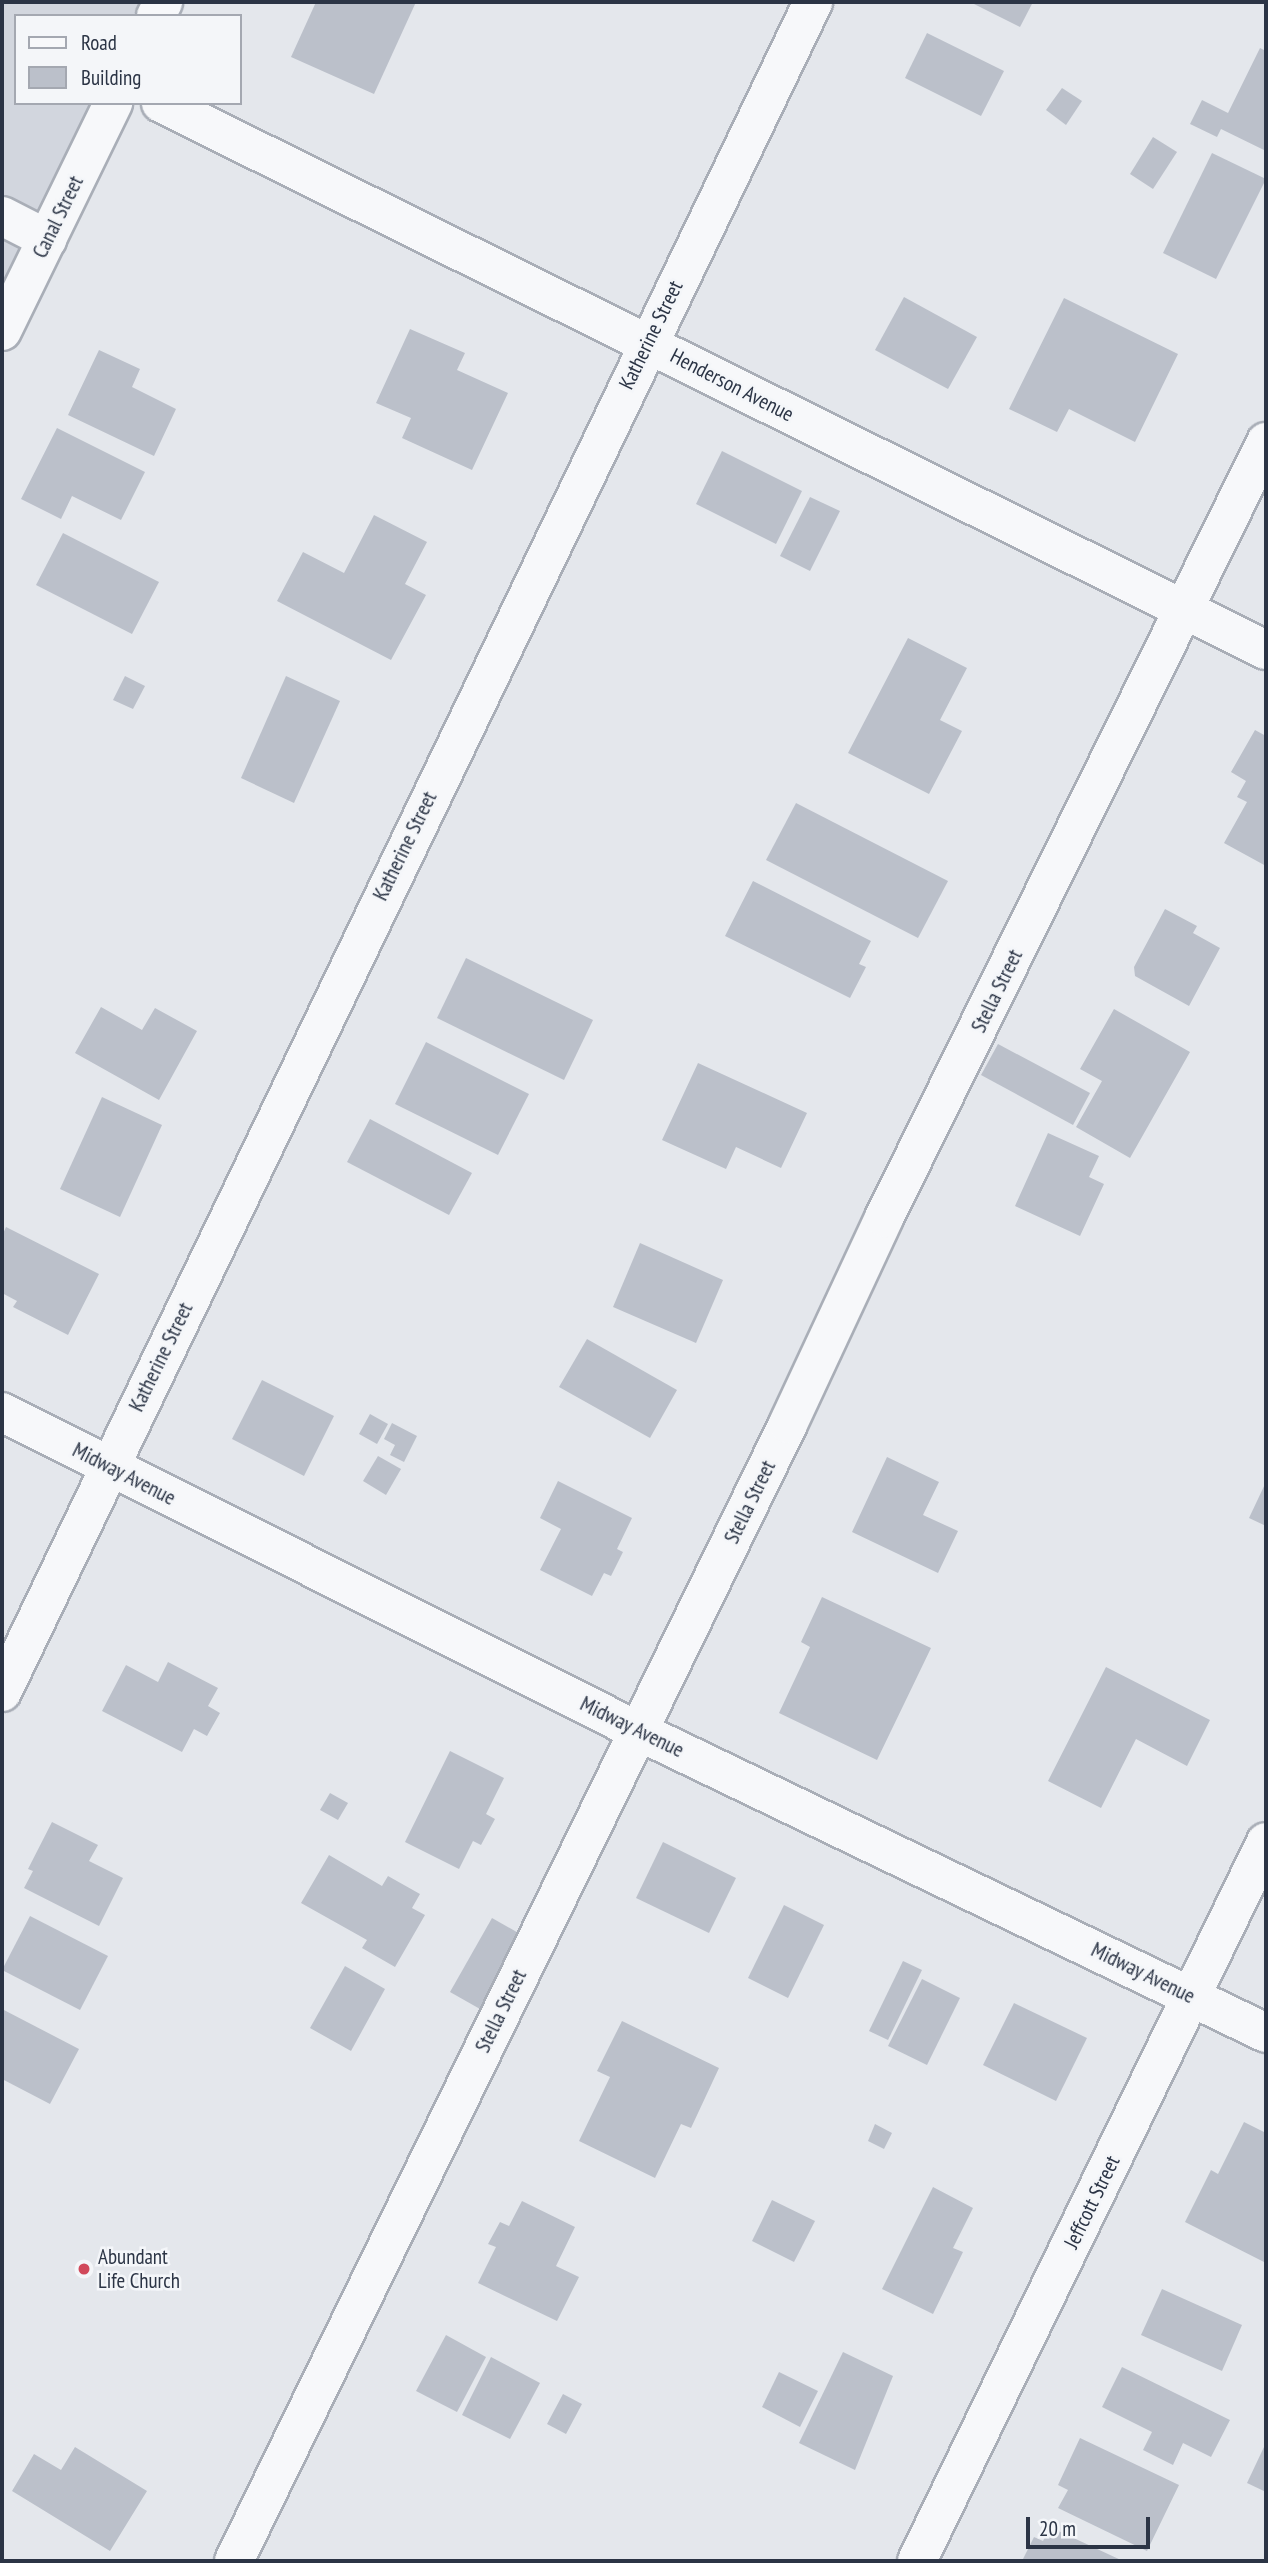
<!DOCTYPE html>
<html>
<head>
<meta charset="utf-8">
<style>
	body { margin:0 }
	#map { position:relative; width:1268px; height:2563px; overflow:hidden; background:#e4e7ec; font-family:"PT Sans Narrow",sans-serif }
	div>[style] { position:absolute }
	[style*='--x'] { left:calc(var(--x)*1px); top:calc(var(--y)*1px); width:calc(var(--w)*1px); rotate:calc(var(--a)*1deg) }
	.built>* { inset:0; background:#d2d6de }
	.building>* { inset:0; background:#bbc0ca }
	.roads { filter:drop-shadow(2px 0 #a9aeb7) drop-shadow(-2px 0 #a9aeb7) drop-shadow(0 2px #a9aeb7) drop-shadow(0 -2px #a9aeb7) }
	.minor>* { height:38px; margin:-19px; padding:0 19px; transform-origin:19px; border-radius:19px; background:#f7f8fa }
	.dots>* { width:19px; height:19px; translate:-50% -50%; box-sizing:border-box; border:4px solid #f4f6f9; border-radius:50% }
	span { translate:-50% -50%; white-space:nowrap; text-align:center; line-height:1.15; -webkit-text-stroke:5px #f4f6f9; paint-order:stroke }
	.street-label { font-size:21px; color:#2b3445 }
	.poi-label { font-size:21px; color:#2b3445 }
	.left { translate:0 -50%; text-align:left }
	.frame { position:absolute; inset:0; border:4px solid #2b3445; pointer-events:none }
	.legend { position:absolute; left:14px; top:14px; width:228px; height:91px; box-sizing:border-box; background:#f4f6f9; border:2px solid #a4a8b1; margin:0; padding:9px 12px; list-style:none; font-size:21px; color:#2b3445 }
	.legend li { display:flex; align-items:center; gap:14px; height:35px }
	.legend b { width:35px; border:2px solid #a4a8b1 }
	.scale { position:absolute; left:1026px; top:2517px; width:124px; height:32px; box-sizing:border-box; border:4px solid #2b3445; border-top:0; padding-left:9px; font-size:21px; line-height:24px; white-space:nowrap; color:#2b3445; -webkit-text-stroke:5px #f4f6f9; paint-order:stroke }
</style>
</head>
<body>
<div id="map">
	<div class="built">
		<i style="clip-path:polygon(2px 2px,157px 2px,150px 16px,16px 16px,16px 103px,108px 103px,2px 320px)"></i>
	</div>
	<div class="building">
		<i style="clip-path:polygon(316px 2px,416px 2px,374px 94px,291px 57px)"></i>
		<i style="clip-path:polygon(970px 2px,1033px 2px,1020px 27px)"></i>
		<i style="clip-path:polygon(927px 33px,1004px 71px,981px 116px,905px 78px)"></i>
		<i style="clip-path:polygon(1260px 48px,1266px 51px,1266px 151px,1221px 129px,1217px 137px,1190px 124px,1202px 100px,1228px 113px)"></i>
		<i style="clip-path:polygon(1062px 88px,1082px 101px,1066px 125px,1046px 110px)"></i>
		<i style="clip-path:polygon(1153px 137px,1177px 152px,1153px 189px,1130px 174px)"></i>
		<i style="clip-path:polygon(1212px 153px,1266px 179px,1216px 279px,1163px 253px)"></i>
		<i style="clip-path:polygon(904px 297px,977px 337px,948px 389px,875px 350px)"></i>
		<i style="clip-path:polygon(1064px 298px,1178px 354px,1135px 442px,1069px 409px,1057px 432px,1009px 409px)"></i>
		<i style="clip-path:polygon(410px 329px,465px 353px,457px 370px,508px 393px,472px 470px,402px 438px,411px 418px,376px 403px)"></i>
		<i style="clip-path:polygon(99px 350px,140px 369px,132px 387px,176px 409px,154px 456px,68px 415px)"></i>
		<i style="clip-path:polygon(57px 428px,145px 472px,121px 520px,72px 496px,61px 519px,21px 499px)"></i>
		<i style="clip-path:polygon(722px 451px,802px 491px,776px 544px,696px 504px)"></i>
		<i style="clip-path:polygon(810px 497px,840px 511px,810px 571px,780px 556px)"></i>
		<i style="clip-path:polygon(374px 515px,427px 542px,405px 584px,426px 595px,391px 660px,277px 601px,303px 552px,344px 573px)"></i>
		<i style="clip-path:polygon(63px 533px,159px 582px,132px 634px,36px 585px)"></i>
		<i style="clip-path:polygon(908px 638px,967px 668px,940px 720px,962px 731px,929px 794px,848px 753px)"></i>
		<i style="clip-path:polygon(125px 676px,145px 686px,133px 709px,113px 700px)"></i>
		<i style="clip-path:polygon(286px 676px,340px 701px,294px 803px,241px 778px)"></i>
		<i style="clip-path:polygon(1255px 730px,1266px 736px,1266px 866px,1224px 843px,1247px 802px,1237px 797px,1246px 781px,1231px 772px)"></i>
		<i style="clip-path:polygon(796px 803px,948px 881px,918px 938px,766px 860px)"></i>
		<i style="clip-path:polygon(753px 881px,871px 941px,859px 964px,866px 967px,850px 998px,725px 936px)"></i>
		<i style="clip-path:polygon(1165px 909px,1197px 926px,1193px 933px,1220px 948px,1189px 1006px,1135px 976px,1134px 967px)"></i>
		<i style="clip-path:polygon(466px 958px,593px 1020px,564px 1080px,437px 1018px)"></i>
		<i style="clip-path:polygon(101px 1007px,142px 1030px,155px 1008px,197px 1031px,159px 1100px,75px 1053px)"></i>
		<i style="clip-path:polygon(1114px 1009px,1190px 1052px,1130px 1158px,1076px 1127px,1102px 1081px,1080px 1069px)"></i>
		<i style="clip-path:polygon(426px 1042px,529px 1094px,498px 1155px,395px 1104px)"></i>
		<i style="clip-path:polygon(998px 1044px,1090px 1093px,1073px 1125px,981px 1075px)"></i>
		<i style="clip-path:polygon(698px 1063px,807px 1113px,781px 1168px,736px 1147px,726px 1169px,662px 1140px)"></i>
		<i style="clip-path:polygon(102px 1097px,162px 1125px,120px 1217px,60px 1189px)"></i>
		<i style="clip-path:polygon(370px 1119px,472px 1173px,449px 1215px,347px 1162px)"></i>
		<i style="clip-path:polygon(1048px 1133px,1099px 1156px,1089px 1177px,1104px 1184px,1080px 1236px,1015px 1206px)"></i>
		<i style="clip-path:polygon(6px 1227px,99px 1274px,68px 1335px,13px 1307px,17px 1301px,2px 1293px,2px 1236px)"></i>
		<i style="clip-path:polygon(640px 1243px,723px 1280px,696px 1343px,613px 1307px)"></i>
		<i style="clip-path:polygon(587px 1339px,677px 1390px,650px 1438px,559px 1387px)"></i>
		<i style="clip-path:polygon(262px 1380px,334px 1416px,304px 1476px,232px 1439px)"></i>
		<i style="clip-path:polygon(370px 1414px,388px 1424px,377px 1444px,359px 1434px)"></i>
		<i style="clip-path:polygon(392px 1423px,417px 1436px,404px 1462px,390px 1455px,395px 1445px,384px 1439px)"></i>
		<i style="clip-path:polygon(378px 1456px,401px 1469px,386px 1495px,363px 1481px)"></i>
		<i style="clip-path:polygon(887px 1457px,939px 1482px,923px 1515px,958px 1531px,938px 1573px,852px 1532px)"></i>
		<i style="clip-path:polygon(558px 1481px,632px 1518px,617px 1549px,623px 1552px,611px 1576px,604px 1573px,592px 1596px,540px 1570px,561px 1529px,540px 1518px)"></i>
		<i style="clip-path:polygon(1266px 1482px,1266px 1526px,1249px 1518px)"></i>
		<i style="clip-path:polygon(822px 1597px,931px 1648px,877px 1760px,779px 1713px,810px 1647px,801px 1642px)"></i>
		<i style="clip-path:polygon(168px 1662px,218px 1688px,208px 1706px,220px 1713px,207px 1736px,194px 1729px,182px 1752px,102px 1711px,126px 1665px,158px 1682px)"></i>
		<i style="clip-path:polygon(1106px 1667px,1210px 1720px,1187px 1766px,1136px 1739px,1101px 1808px,1048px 1781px)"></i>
		<i style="clip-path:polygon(450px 1751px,504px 1778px,486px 1814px,495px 1819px,481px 1845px,473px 1841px,459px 1869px,405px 1842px)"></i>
		<i style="clip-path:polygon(330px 1793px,348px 1803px,338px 1820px,320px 1810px)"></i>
		<i style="clip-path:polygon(52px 1822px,98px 1845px,89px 1861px,123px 1878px,99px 1926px,24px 1888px,33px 1871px,28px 1869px)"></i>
		<i style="clip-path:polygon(663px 1842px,736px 1878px,709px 1933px,636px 1898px)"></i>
		<i style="clip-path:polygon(329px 1855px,382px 1886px,388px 1876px,420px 1894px,412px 1908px,425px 1915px,395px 1967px,362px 1948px,367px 1940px,301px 1903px)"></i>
		<i style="clip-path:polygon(784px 1905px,824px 1925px,788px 1998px,748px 1978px)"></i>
		<i style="clip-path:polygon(30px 1916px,108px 1956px,80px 2010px,2px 1970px)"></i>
		<i style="clip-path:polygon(492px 1918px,522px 1935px,480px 2009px,450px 1992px)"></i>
		<i style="clip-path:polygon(903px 1961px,922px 1970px,888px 2040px,869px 2031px)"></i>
		<i style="clip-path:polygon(345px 1966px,385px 1989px,351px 2051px,310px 2028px)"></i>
		<i style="clip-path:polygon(922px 1979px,960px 1998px,927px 2065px,888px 2046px)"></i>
		<i style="clip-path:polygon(1014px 2003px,1087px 2038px,1056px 2101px,983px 2065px)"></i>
		<i style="clip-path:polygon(2px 2009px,79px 2049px,50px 2104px,2px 2079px)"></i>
		<i style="clip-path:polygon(622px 2021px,719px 2068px,691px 2128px,681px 2124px,655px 2178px,579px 2141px,610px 2077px,597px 2071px)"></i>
		<i style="clip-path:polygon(1244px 2122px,1266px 2133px,1266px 2263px,1185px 2222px,1211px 2170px,1218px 2174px)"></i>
		<i style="clip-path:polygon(875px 2124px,892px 2133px,884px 2149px,868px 2141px)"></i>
		<i style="clip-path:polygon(933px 2187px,973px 2208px,953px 2248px,963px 2252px,933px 2314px,882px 2289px)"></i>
		<i style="clip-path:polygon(772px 2200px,815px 2221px,794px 2262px,752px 2241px)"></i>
		<i style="clip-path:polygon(522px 2201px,575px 2227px,556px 2266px,579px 2277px,557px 2321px,478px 2283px,496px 2247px,488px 2244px,500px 2222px,509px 2226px)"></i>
		<i style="clip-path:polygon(1162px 2289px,1242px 2325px,1222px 2371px,1141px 2335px)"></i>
		<i style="clip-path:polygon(446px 2335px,486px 2357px,457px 2412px,416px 2391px)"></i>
		<i style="clip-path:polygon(843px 2352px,893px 2376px,855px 2470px,799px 2443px)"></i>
		<i style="clip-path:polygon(491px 2357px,540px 2383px,510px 2439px,462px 2415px)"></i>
		<i style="clip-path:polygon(1122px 2367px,1230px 2420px,1211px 2457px,1183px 2443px,1173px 2465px,1143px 2450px,1152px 2432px,1102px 2407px)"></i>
		<i style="clip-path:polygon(779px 2372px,818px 2391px,800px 2427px,762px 2407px)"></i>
		<i style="clip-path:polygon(563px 2394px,582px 2404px,566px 2434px,547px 2424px)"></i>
		<i style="clip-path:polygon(1080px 2438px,1179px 2485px,1147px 2551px,1058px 2508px,1068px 2490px,1058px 2485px)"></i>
		<i style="clip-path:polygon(75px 2447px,147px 2491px,110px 2551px,12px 2491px,34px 2454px,61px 2470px)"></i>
		<i style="clip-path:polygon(1264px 2447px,1266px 2448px,1266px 2492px,1247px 2483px)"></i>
		<i style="clip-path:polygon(1050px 2527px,1123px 2561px,1022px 2561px,1034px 2537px,1043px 2541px)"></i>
	</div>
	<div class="roads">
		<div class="minor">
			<i style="--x:156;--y:16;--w:16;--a:-63"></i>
			<i style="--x:161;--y:103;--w:1233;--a:26.34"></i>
			<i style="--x:2;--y:216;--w:51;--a:27.1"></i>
			<i style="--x:2;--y:331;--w:254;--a:-64"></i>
			<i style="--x:2;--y:1412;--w:712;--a:26.64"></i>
			<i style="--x:638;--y:1731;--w:697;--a:25.68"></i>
			<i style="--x:2;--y:1692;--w:1875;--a:-64.36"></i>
			<i style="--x:234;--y:2561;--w:1265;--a:-64.02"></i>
			<i style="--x:788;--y:1424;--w:227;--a:-65"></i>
			<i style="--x:884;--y:1218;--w:865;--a:-63.79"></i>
			<i style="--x:917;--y:2561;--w:799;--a:-64.11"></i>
		</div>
	</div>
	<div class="dots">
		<i style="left:84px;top:2269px;background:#d1495b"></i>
	</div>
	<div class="street-label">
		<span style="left:58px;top:217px;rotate:-64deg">Canal Street</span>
		<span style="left:651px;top:335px;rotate:-64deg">Katherine Street</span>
		<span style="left:732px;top:385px;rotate:27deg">Henderson Avenue</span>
		<span style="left:405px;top:846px;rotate:-64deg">Katherine Street</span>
		<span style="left:997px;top:991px;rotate:-64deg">Stella Street</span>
		<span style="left:161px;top:1357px;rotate:-64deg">Katherine Street</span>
		<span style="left:124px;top:1474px;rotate:27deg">Midway Avenue</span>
		<span style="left:750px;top:1502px;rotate:-64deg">Stella Street</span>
		<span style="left:632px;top:1727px;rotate:26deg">Midway Avenue</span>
		<span style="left:1143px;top:1973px;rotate:26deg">Midway Avenue</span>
		<span style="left:501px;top:2011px;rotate:-64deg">Stella Street</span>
		<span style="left:1092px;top:2202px;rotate:-64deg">Jeffcott Street</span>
	</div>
	<div class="poi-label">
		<span class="left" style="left:98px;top:2269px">Abundant<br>Life Church</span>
	</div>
	<div class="frame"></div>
	<ul class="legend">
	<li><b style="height:9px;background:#f7f8fa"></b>Road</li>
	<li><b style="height:19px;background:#bbc0ca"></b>Building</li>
	</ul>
	<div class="scale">20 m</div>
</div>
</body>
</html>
